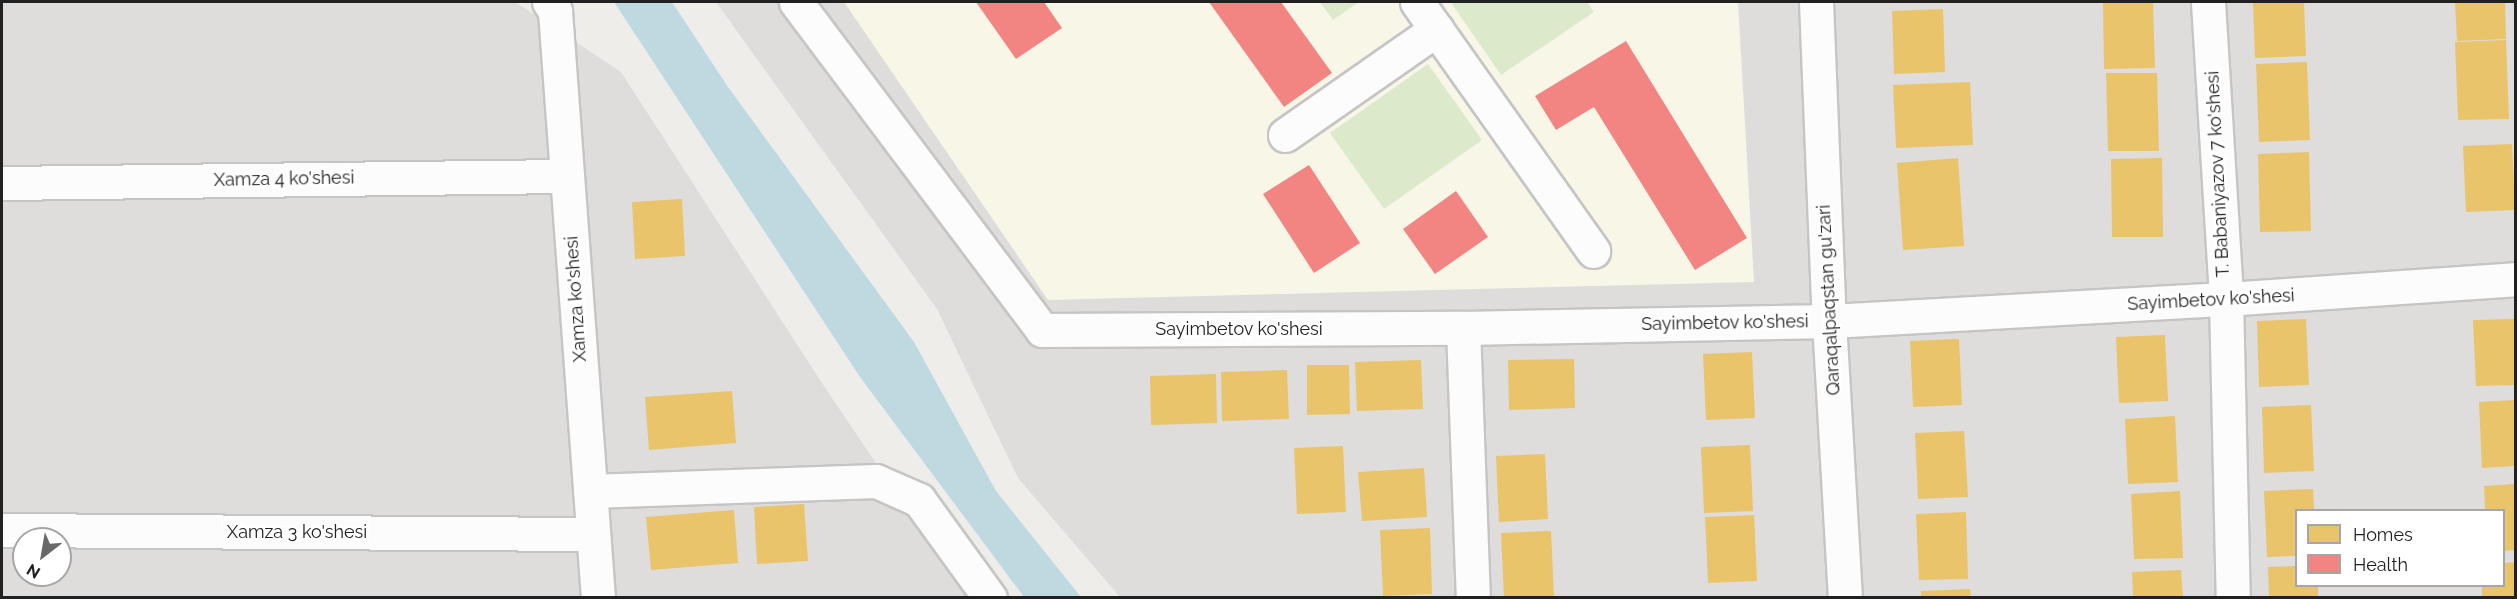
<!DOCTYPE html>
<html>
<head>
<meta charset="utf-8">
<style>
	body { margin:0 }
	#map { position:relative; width:2517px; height:599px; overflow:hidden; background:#efedea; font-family:Raleway,sans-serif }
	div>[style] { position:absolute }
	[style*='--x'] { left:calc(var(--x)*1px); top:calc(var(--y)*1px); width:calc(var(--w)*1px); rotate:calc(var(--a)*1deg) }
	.residential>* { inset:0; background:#dedddb }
	.education>* { inset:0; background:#f7f6e7 }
	.grass>* { inset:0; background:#dceacb }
	.water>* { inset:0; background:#bfd9e0 }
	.homes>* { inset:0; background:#e9c46a }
	.health>* { inset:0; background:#f28482 }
	.roads { filter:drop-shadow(2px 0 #c6c5c4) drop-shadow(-2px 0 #c6c5c4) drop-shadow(0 2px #c6c5c4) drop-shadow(0 -2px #c6c5c4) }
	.minor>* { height:33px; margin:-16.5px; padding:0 16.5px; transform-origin:16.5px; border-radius:16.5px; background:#fdfcfc }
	span { translate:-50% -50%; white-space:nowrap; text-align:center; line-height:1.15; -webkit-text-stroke:6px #fff; paint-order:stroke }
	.street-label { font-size:18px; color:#212121 }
	.frame { position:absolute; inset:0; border:3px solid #212121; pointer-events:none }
	.legend { position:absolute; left:2295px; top:509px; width:210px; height:78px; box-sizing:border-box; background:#fff; border:2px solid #a6a6a6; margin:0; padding:8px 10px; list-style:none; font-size:18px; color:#212121 }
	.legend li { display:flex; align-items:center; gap:12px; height:30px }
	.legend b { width:30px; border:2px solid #a6a6a6 }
	.north { position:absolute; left:12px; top:527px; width:60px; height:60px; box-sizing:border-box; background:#fff; border:2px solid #a6a6a6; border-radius:50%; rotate:211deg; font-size:16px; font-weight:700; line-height:24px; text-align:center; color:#212121 }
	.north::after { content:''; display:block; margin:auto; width:21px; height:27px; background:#696867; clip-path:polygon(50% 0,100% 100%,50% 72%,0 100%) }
</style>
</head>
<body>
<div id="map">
	<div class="residential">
		<i style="clip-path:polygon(evenodd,2px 2px,515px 2px,621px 72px,822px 383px,966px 597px,2px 597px,2px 2px,24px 539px,60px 539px,60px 575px,24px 575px,24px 539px)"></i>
		<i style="clip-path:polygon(evenodd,716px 2px,2515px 2px,2515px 597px,1120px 597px,1018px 478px,937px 309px,716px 2px,2296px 510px,2504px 510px,2504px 586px,2296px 586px,2296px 510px)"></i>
	</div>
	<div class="education">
		<i style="clip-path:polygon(844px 2px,1738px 2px,1754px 282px,1048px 300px)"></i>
	</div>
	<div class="grass">
		<i style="clip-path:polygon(1320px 2px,1359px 2px,1333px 20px)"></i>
		<i style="clip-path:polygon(1455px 2px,1587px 2px,1594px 12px,1501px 75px,1452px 4px)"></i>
		<i style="clip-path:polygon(1428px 64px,1482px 140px,1384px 209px,1330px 133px)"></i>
	</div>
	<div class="water">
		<i style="clip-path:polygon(614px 2px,672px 2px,728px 87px,914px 342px,996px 491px,1081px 597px,1024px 597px,860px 377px)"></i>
	</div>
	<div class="homes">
		<i style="clip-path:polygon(2103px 2px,2153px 2px,2155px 68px,2104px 69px)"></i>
		<i style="clip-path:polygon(2253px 2px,2304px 2px,2306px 56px,2255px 58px)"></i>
		<i style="clip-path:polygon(2455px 2px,2505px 2px,2506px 39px,2457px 41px)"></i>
		<i style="clip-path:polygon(1943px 9px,1945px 72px,1894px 74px,1892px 11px)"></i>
		<i style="clip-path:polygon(2506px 40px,2509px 119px,2458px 120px,2455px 42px)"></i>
		<i style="clip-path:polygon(2307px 62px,2310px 140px,2259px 142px,2256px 64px)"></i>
		<i style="clip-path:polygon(2106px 73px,2157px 73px,2159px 151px,2108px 151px)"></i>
		<i style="clip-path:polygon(1970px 82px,1973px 145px,1896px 148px,1893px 85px)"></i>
		<i style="clip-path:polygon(2512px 144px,2515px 210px,2466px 212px,2463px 146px)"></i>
		<i style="clip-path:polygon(2309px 152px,2311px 231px,2260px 232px,2258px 154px)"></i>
		<i style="clip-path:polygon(1958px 158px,1964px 246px,1903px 250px,1897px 163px)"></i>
		<i style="clip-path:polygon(2162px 158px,2163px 237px,2112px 237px,2111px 159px)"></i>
		<i style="clip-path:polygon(682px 199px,685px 256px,635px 259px,632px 202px)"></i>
		<i style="clip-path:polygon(2306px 319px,2309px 385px,2259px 387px,2257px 321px)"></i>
		<i style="clip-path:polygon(2516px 319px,2516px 385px,2476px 386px,2473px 320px)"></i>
		<i style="clip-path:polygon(2165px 335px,2168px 401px,2119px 403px,2116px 337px)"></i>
		<i style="clip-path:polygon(1959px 339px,1962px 405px,1913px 407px,1910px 341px)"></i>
		<i style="clip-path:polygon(1752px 352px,1755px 418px,1706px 420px,1703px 354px)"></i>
		<i style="clip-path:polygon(1574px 359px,1575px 408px,1509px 410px,1508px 360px)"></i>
		<i style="clip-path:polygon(1421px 360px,1423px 409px,1357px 411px,1355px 362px)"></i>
		<i style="clip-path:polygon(1307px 365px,1349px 365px,1350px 414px,1307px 415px)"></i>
		<i style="clip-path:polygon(1287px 370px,1289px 419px,1222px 421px,1221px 372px)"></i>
		<i style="clip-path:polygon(1216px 374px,1217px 423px,1151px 425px,1150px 376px)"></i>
		<i style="clip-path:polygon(732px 391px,736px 443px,649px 450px,645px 397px)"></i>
		<i style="clip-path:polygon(2516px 400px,2516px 466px,2482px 468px,2479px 402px)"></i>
		<i style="clip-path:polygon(2311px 405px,2314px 471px,2264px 473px,2262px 407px)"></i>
		<i style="clip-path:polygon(2175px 416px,2178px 482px,2128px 484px,2125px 419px)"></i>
		<i style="clip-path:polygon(1964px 431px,1968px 497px,1918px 499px,1915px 433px)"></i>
		<i style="clip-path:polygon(1750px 445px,1753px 511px,1704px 513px,1701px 447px)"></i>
		<i style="clip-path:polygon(1343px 446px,1346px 512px,1297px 514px,1294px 448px)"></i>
		<i style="clip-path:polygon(1545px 454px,1548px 519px,1499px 522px,1496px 456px)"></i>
		<i style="clip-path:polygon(1424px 468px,1427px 517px,1362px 521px,1358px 472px)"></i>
		<i style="clip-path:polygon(2516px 484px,2516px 550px,2504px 551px,2504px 510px,2485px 510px,2484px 486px)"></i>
		<i style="clip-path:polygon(2313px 489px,2314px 510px,2296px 510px,2296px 556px,2267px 557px,2264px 491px)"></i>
		<i style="clip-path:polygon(2180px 491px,2183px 558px,2134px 559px,2131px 494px)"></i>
		<i style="clip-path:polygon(804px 504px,808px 561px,757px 564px,754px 507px)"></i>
		<i style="clip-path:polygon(734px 510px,738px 563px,651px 570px,646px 517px)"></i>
		<i style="clip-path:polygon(1966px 512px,1968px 579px,1919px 580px,1916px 514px)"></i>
		<i style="clip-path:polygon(1754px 515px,1757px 581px,1708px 583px,1705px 517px)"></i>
		<i style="clip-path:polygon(1430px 528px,1432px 594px,1383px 596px,1380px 530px)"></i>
		<i style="clip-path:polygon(1551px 531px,1554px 597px,1504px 598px,1501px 533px)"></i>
		<i style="clip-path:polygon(2516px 562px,2516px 598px,2482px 598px,2482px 586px,2504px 586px,2504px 563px)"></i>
		<i style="clip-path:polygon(2296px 566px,2296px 586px,2318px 586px,2318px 598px,2269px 598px,2268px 567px)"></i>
		<i style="clip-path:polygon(2181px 570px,2183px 598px,2133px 598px,2132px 572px)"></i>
		<i style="clip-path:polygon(1970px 589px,1971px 598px,1921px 598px,1921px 591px)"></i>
	</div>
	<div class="health">
		<i style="clip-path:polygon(976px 2px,1044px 2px,1062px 28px,1016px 59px)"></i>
		<i style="clip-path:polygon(1209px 2px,1281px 2px,1332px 73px,1284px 107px)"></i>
		<i style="clip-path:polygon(1626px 41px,1747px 238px,1695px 270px,1594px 107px,1556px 130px,1535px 96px)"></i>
		<i style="clip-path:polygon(1309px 165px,1360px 243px,1314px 273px,1263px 194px)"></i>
		<i style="clip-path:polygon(1456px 191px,1488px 237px,1435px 274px,1403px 229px)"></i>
	</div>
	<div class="roads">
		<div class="minor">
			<i style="--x:549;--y:2;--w:11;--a:56"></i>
			<i style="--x:555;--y:11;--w:589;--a:85.81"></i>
			<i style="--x:796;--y:2;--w:410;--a:53.1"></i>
			<i style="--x:1042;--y:330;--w:421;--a:-0.3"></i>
			<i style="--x:1463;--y:328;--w:366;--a:-1.1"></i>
			<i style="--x:1829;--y:321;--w:398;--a:-3.2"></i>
			<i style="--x:2226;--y:299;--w:291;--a:-3.9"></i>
			<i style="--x:1417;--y:2;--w:305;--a:54.7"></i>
			<i style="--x:1816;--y:2;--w:319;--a:87.7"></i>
			<i style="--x:1829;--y:321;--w:277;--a:86.7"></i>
			<i style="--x:2208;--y:2;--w:298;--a:86.5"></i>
			<i style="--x:2226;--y:299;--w:299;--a:88.7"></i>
			<i style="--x:1285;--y:135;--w:185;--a:-34.9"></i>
			<i style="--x:2;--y:183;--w:565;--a:-0.71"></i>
			<i style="--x:1463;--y:328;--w:270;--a:87.9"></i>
			<i style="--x:590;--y:491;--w:286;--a:-2"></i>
			<i style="--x:876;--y:481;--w:47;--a:23.8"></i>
			<i style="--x:919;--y:500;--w:121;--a:54.1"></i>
			<i style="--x:2;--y:530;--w:591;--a:0.39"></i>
		</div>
	</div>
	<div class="street-label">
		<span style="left:2218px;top:174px;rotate:-93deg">T. Babaniyazov 7 ko'shesi</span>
		<span style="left:284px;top:179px;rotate:-1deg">Xamza 4 ko'shesi</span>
		<span style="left:576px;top:299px;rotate:-94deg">Xamza ko'shesi</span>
		<span style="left:1829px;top:300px;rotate:-93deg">Qaraqalpaqstan gu'zari</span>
		<span style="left:2211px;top:300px;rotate:-3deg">Sayimbetov ko'shesi</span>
		<span style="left:1725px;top:323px;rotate:-1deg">Sayimbetov ko'shesi</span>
		<span style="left:1239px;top:329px">Sayimbetov ko'shesi</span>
		<span style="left:297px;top:532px">Xamza 3 ko'shesi</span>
	</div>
	<div class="frame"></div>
	<ul class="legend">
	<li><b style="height:16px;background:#e9c46a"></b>Homes</li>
	<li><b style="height:16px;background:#f28482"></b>Health</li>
	</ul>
	<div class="north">N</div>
</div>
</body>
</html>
